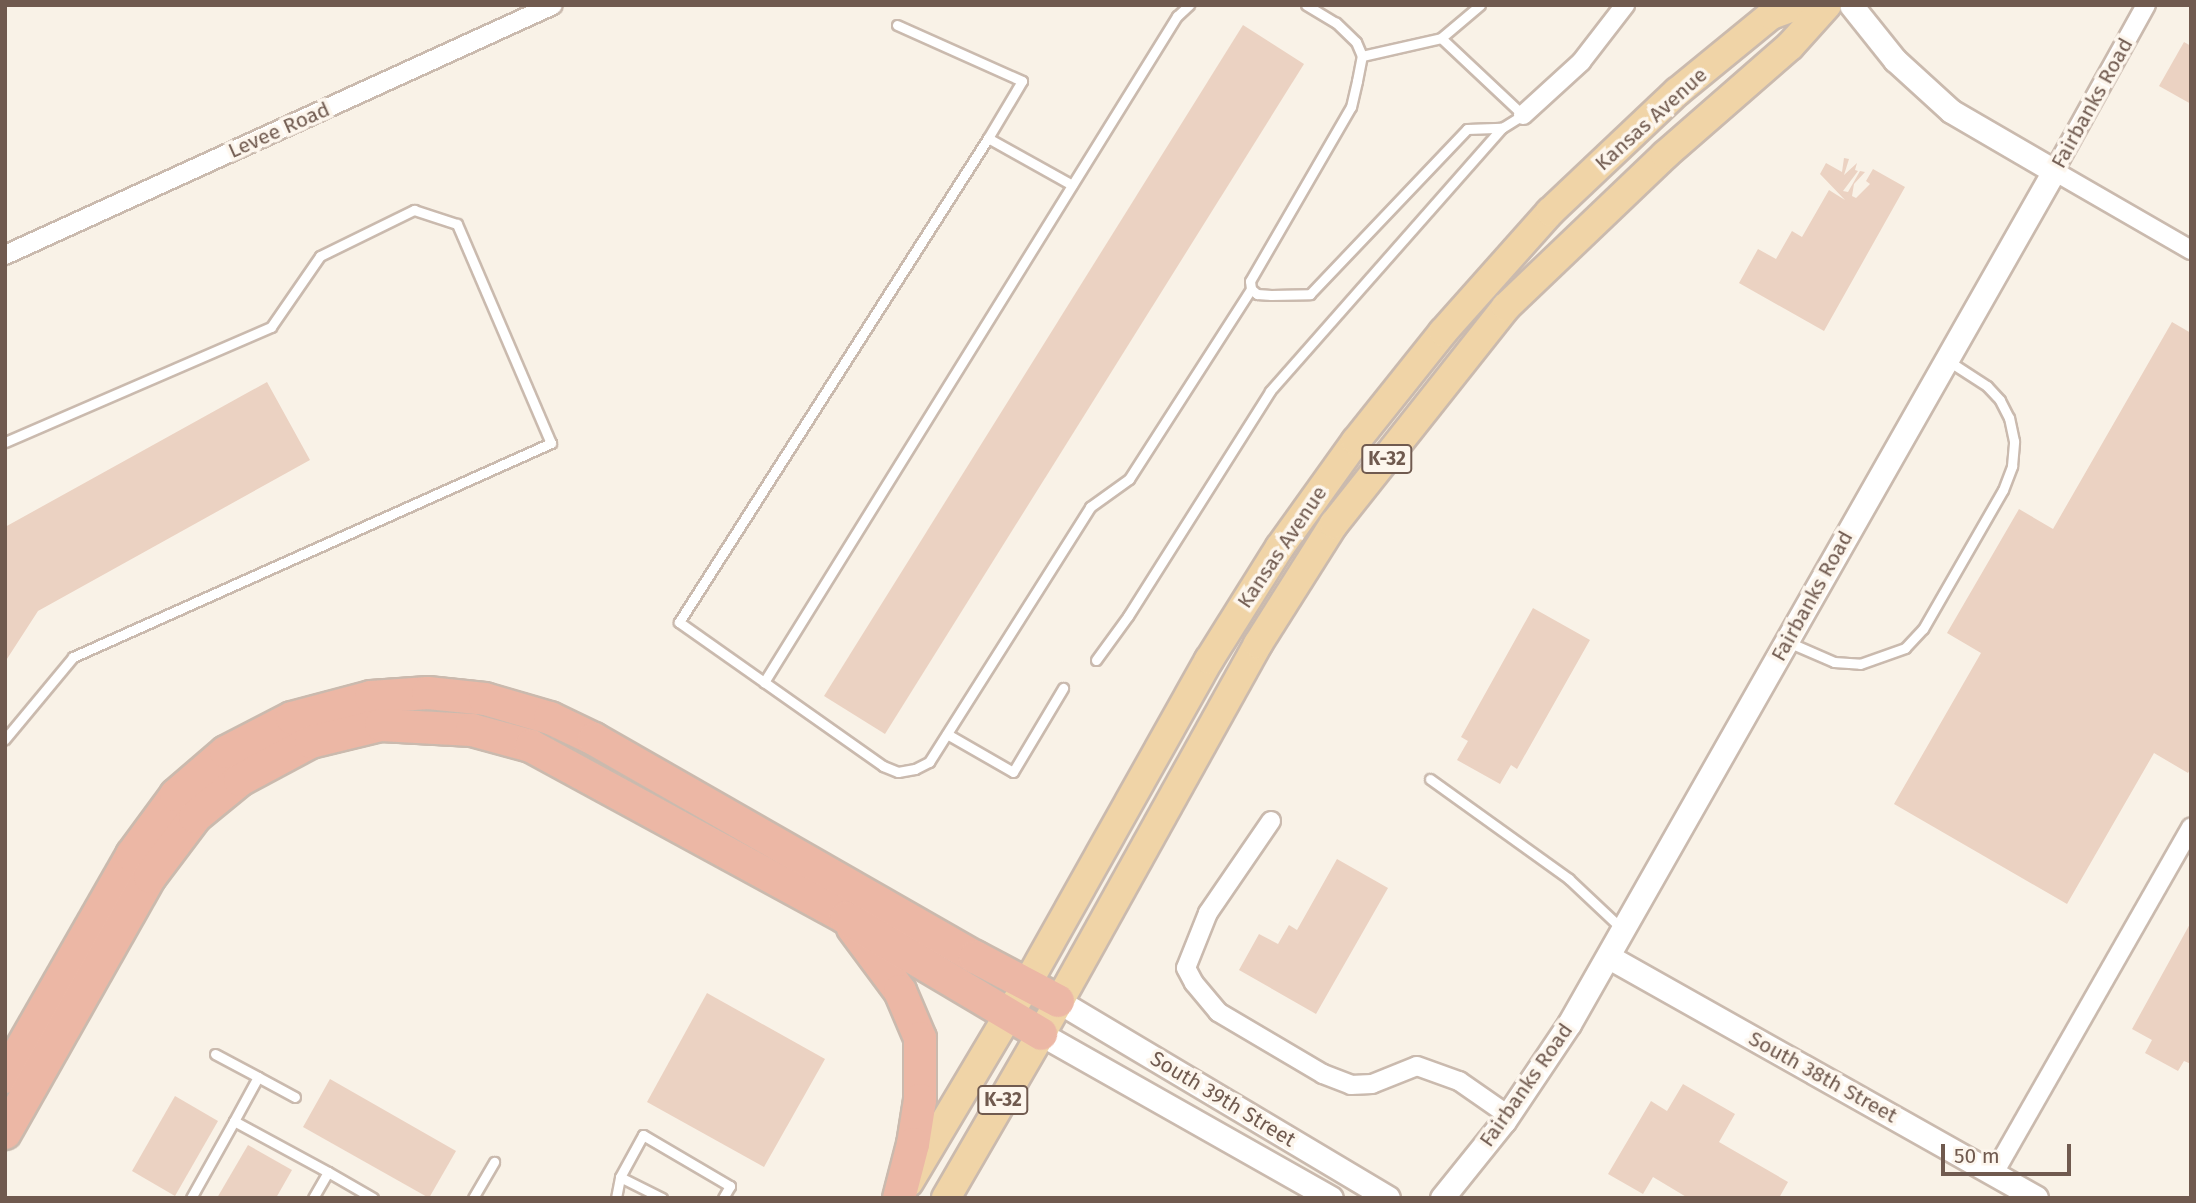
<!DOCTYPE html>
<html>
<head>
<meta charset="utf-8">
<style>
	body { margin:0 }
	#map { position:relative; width:2196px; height:1203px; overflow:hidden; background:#f9f2e7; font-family:"Fira Sans",sans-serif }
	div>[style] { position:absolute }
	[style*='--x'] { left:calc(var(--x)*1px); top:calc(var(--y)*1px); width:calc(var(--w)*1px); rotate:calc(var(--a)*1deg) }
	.building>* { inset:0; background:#ebd2c2 }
	.roads { filter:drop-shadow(2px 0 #cabaae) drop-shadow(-2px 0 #cabaae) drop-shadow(0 2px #cabaae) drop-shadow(0 -2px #cabaae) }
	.service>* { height:9px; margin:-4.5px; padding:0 4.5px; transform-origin:4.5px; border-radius:4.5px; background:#fff }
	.minor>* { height:18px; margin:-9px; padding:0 9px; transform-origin:9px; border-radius:9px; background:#fff }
	.tertiary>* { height:23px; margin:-11.5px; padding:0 11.5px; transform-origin:11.5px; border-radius:11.5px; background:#fff }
	.primary>* { height:28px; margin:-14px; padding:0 14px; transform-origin:14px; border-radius:14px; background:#f0d4a7 }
	.motorway>* { height:32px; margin:-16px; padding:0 16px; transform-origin:16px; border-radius:16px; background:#ecb7a5 }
	span { translate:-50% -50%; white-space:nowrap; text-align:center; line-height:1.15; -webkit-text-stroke:7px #fdf6ed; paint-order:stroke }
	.shield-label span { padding:2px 5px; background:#fdf6ed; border:2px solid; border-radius:5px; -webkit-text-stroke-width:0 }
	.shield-label { font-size:19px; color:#705a4f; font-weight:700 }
	.street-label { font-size:21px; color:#705a4f }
	.frame { position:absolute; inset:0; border:7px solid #705a4f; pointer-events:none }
	.scale { position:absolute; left:1941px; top:1144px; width:130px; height:32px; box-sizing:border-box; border:4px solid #705a4f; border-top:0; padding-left:9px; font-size:21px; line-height:24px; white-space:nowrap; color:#705a4f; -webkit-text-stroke:5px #fdf6ed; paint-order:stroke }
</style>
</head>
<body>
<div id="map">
	<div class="building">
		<i style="clip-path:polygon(1243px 25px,1304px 64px,885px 734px,824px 696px)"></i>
		<i style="clip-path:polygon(2184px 42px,2191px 46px,2191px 104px,2159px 86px)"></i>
		<i style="clip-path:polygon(1844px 158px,1849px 159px,1844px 175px,1857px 163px,1855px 170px,1858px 171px,1843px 191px,1848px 192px,1860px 171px,1865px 172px,1854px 184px,1852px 196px,1856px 198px,1870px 184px,1866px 181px,1873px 169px,1905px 187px,1824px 331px,1739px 283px,1758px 249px,1776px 259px,1792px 231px,1802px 237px,1829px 190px,1845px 200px,1820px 174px,1826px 163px,1842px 172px)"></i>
		<i style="clip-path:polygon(2172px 322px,2191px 333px,2191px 768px,2188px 773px,2154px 753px,2067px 904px,1894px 804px,1981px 653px,1947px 633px,2019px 509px,2053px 529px)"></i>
		<i style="clip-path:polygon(267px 382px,310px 460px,38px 611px,5px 662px,5px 527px)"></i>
		<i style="clip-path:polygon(1533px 608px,1590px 640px,1517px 769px,1511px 765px,1500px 784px,1457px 760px,1468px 741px,1461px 737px)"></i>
		<i style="clip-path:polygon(1337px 859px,1388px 888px,1316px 1014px,1239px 970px,1259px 934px,1278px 944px,1289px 925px,1297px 930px)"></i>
		<i style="clip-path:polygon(2191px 922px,2191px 1064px,2184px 1061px,2178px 1071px,2145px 1053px,2152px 1040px,2132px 1029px)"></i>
		<i style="clip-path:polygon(707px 993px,825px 1059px,764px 1167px,647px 1102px)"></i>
		<i style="clip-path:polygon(330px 1079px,456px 1151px,429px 1198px,303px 1127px)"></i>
		<i style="clip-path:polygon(1683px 1084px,1735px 1114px,1719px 1142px,1788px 1182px,1779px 1198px,1688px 1198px,1653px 1177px,1643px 1194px,1608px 1174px,1651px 1101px,1667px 1111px)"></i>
		<i style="clip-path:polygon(175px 1096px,218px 1121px,175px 1196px,132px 1171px)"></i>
		<i style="clip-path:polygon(248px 1145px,292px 1170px,276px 1198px,217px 1198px)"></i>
	</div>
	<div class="roads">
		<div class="service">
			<i style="--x:1189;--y:5;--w:16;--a:137"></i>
			<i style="--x:1177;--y:16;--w:784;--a:121.8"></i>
			<i style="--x:764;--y:682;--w:146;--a:35.2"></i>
			<i style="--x:883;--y:766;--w:16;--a:22"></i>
			<i style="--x:898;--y:772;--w:17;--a:-10"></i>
			<i style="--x:915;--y:769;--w:16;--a:-27"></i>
			<i style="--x:929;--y:762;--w:302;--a:-57.7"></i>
			<i style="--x:1090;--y:507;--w:48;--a:-35.7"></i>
			<i style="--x:1129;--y:479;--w:226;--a:-57.3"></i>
			<i style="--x:1251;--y:289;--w:8;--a:-97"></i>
			<i style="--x:1250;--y:281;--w:201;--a:-59.9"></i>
			<i style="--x:1351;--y:107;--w:27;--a:-77"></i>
			<i style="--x:1357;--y:81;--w:25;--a:-79"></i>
			<i style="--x:1362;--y:56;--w:15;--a:-113"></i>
			<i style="--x:1356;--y:42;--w:28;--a:-136"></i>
			<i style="--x:1336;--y:23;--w:35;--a:-149"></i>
			<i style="--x:897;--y:25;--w:137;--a:24.1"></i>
			<i style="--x:1022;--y:81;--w:66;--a:120.8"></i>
			<i style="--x:1362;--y:56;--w:81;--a:-12.8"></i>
			<i style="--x:1441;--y:38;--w:51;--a:-40.2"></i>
			<i style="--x:1251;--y:289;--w:8;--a:40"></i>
			<i style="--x:1257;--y:294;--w:14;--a:4"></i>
			<i style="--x:1271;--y:295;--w:39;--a:-1"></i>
			<i style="--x:1310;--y:294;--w:228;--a:-46.4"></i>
			<i style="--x:1467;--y:129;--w:35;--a:-2"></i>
			<i style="--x:1502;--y:128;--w:25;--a:-32"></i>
			<i style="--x:1523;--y:115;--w:112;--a:-136.8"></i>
			<i style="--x:5;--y:442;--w:290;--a:-23.4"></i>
			<i style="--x:271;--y:327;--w:86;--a:-55.4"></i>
			<i style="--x:320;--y:256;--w:105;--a:-26.1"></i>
			<i style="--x:414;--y:210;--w:45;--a:18"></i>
			<i style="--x:457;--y:224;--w:238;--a:66.8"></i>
			<i style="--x:551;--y:443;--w:524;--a:155.88"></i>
			<i style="--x:73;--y:657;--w:107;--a:129.7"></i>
			<i style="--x:1788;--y:642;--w:50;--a:23.5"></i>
			<i style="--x:1834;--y:662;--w:26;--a:4"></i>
			<i style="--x:1860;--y:664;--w:48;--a:-19.6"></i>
			<i style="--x:1905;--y:648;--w:26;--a:-47"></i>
			<i style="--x:1923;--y:629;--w:160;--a:-60.1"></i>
			<i style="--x:2003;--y:490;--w:26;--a:-69"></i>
			<i style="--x:2012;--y:466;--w:25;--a:-85"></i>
			<i style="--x:2014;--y:441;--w:24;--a:-102"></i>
			<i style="--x:2009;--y:418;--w:20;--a:-117"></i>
			<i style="--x:2000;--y:400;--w:19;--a:-133"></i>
			<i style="--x:1987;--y:386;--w:48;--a:-147"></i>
			<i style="--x:1096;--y:660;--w:54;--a:-54"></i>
			<i style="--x:1128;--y:616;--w:266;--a:-57.7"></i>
			<i style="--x:1270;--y:391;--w:351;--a:-48.6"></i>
			<i style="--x:764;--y:682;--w:104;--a:-144.8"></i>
			<i style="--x:679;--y:622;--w:574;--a:-57.44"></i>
			<i style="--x:988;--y:138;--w:96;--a:29.2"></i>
			<i style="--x:947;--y:734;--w:76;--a:29.9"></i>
			<i style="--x:1013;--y:772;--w:98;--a:-59.2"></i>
			<i style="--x:1430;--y:779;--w:171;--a:35.7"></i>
			<i style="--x:1569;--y:879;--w:71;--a:43.3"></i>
			<i style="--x:215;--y:1054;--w:49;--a:28.1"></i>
			<i style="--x:258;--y:1077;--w:50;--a:118.6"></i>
			<i style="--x:258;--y:1077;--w:42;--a:28.4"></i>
			<i style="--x:328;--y:1172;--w:52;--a:30"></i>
			<i style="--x:620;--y:1177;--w:47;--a:26.6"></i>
			<i style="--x:191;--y:1198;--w:88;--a:-60.8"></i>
			<i style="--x:234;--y:1121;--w:107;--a:28.5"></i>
			<i style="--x:328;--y:1172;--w:30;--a:120"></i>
			<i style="--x:473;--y:1198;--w:42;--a:-59.7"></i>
			<i style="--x:616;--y:1198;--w:21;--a:-79"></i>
			<i style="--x:620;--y:1177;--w:48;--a:-61.3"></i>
			<i style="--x:643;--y:1135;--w:101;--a:30.4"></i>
			<i style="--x:730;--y:1186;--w:14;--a:120"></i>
		</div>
		<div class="minor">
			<i style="--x:2146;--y:5;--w:190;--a:119"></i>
			<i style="--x:2054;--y:171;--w:158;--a:30"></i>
			<i style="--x:1523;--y:115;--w:79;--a:-42.4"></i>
			<i style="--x:1581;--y:62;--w:72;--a:-52.3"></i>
			<i style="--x:5;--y:255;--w:602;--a:-24.52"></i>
			<i style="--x:1271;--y:821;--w:112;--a:124.4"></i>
			<i style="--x:1208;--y:913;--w:59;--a:111.8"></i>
			<i style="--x:1186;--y:968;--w:17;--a:62"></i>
			<i style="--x:1194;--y:983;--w:38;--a:50"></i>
			<i style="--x:1218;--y:1012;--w:122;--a:30.6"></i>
			<i style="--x:1323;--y:1074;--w:30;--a:21"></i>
			<i style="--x:1351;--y:1085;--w:21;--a:-3"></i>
			<i style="--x:1372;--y:1084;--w:48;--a:-21.8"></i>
			<i style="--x:1417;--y:1066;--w:45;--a:19.7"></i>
			<i style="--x:1459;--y:1081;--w:60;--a:34.8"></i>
			<i style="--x:1994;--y:1173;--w:398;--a:-60.3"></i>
		</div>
		<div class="tertiary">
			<i style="--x:1609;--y:957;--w:490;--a:29.4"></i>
			<i style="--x:1058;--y:1001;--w:384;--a:30.8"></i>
			<i style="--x:1041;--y:1034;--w:333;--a:29.5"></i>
			<i style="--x:1442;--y:1198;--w:99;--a:-51.2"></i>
			<i style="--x:1504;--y:1121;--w:117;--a:-56.2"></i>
			<i style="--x:1569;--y:1024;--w:981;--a:-60.38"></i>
			<i style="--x:2054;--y:171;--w:119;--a:-149.8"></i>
			<i style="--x:1951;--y:111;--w:76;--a:-137.7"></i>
			<i style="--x:1895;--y:60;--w:70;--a:-128.7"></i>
		</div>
		<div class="primary">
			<i style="--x:909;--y:1182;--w:230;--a:-59.2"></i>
			<i style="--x:1027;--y:984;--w:372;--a:-60.7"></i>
			<i style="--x:1209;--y:660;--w:133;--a:-57.9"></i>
			<i style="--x:1280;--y:547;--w:130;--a:-54.4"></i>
			<i style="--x:1356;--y:441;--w:139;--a:-51.4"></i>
			<i style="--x:1443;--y:332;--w:161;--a:-48.3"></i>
			<i style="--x:1550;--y:212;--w:175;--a:-43.4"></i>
			<i style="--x:1677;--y:92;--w:122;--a:-39.3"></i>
			<i style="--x:1771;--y:15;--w:29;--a:-20"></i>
			<i style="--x:946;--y:1198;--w:190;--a:-59.9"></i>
			<i style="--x:1041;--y:1034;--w:446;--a:-60.9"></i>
			<i style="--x:1258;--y:644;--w:142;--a:-57.7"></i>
			<i style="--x:1334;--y:524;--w:277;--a:-51.6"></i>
			<i style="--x:1506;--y:307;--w:220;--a:-43.7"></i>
			<i style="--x:1665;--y:155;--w:166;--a:-41.1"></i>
			<i style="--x:1790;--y:46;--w:55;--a:-47.9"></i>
		</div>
		<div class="motorway">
			<i style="--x:853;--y:928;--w:79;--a:53.3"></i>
			<i style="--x:900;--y:991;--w:51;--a:66.9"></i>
			<i style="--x:920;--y:1038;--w:62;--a:90"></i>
			<i style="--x:920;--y:1100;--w:45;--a:99"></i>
			<i style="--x:913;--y:1144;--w:56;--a:104.5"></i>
			<i style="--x:5;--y:1077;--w:256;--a:-60.2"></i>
			<i style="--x:132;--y:855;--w:74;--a:-53.7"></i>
			<i style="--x:176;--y:795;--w:66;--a:-40.7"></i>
			<i style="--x:226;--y:752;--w:74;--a:-27.3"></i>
			<i style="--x:292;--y:718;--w:82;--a:-14.9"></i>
			<i style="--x:371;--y:697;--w:57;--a:-4"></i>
			<i style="--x:428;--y:693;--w:57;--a:6"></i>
			<i style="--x:485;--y:699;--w:68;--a:16.3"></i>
			<i style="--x:550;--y:718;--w:49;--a:25.5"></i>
			<i style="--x:594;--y:739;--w:439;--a:29.8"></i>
			<i style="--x:975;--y:957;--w:94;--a:27.9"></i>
			<i style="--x:5;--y:1133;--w:294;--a:-60.5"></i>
			<i style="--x:150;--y:877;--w:75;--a:-53.1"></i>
			<i style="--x:195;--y:817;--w:58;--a:-39.4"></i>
			<i style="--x:240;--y:780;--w:81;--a:-28.2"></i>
			<i style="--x:311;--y:742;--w:72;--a:-13.7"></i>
			<i style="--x:381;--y:725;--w:91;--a:3.1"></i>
			<i style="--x:472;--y:730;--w:61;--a:15.2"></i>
			<i style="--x:531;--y:746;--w:359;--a:28.6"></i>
			<i style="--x:846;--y:918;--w:227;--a:30.7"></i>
		</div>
	</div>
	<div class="shield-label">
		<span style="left:1387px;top:459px">K-32</span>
		<span style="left:1003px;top:1100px">K-32</span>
	</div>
	<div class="street-label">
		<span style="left:2092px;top:103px;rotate:-61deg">Fairbanks Road</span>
		<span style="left:1651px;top:119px;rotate:-42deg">Kansas Avenue</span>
		<span style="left:279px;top:130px;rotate:-24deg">Levee Road</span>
		<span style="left:1282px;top:547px;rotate:-56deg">Kansas Avenue</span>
		<span style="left:1812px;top:596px;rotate:-61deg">Fairbanks Road</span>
		<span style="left:1823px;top:1077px;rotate:29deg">South 38th Street</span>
		<span style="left:1526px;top:1085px;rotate:-55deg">Fairbanks Road</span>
		<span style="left:1223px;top:1099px;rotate:31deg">South 39th Street</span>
	</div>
	<div class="frame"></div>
	<div class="scale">50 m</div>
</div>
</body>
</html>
